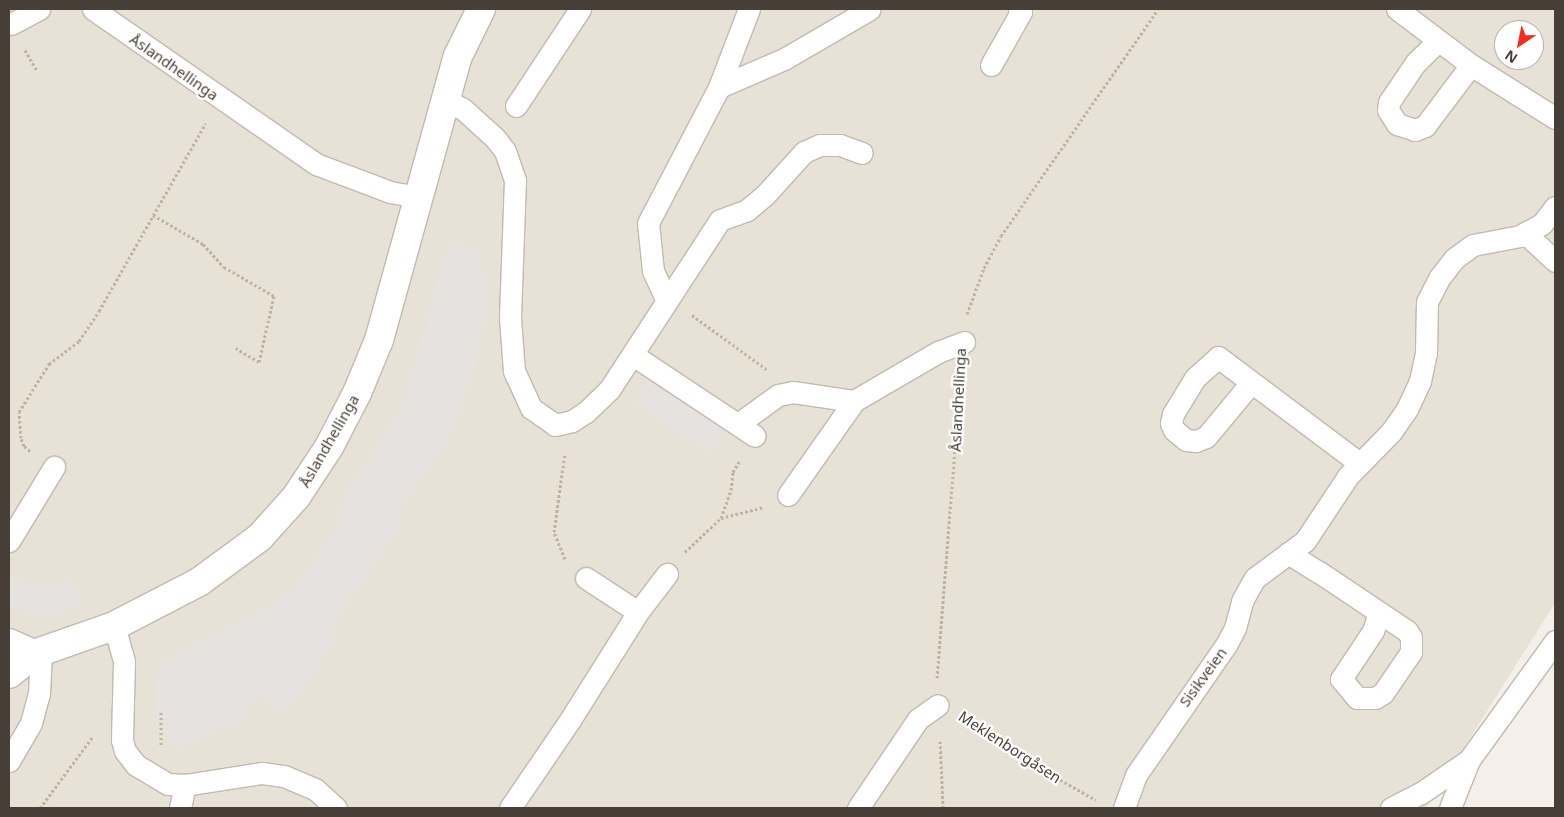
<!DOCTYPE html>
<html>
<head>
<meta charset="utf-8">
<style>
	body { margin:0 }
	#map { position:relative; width:1564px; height:817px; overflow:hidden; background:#f4efe8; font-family:"Noto Sans",sans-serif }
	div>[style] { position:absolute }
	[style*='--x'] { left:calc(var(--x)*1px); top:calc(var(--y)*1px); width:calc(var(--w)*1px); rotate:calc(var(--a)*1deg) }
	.residential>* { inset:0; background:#e7e1d6 }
	.parking>* { inset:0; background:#e5e2e0 }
	.path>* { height:3px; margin-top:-1.5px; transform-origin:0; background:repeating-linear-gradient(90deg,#c0b19c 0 2.5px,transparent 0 5px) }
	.roads { filter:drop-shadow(1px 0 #c2b9ae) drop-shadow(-1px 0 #c2b9ae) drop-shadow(0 1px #c2b9ae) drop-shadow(0 -1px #c2b9ae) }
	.lane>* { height:21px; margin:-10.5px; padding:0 10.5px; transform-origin:10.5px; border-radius:10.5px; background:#fff }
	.street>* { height:28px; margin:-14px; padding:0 14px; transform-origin:14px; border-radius:14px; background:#fff }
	span { translate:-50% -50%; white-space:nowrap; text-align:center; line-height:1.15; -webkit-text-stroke:4.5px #fff; paint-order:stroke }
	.street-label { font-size:15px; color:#473f37 }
	.frame { position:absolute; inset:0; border:10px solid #473f37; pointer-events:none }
	.north { position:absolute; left:1494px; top:20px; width:50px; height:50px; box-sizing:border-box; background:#fff; border:1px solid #b5b2af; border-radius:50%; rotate:214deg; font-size:14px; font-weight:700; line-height:20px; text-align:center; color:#473f37 }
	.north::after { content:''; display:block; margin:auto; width:18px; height:22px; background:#f42d1e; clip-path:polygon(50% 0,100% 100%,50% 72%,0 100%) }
</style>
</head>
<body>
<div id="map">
	<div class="residential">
		<i style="clip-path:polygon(evenodd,9px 9px,1555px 9px,1555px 603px,1426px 808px,9px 808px,9px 9px,1504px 30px,1534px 30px,1534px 60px,1504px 60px,1504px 30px)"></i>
	</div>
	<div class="parking">
		<i style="clip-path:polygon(449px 241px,479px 250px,488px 301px,473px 373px,450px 436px,395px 517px,402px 524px,330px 629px,337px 638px,284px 715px,256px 695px,241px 720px,177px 749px,157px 720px,158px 664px,273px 603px,294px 589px,344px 518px,334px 512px,403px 406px)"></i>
		<i style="clip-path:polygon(649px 381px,724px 432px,709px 454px,634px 402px)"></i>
		<i style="clip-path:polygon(11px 578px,48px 587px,73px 579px,84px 605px,50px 615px,33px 614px,9px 606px)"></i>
	</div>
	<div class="path">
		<i style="--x:25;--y:50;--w:24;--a:60"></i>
		<i style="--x:153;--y:215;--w:58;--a:30.1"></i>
		<i style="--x:203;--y:244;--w:31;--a:48"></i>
		<i style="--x:224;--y:267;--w:58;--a:30.1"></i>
		<i style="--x:274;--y:296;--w:68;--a:102.8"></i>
		<i style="--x:259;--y:362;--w:27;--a:-149"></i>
		<i style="--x:967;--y:314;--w:49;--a:-69.7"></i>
		<i style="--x:984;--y:268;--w:36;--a:-62"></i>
		<i style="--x:1001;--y:236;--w:276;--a:-55.3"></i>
		<i style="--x:692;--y:315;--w:92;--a:36.1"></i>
		<i style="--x:30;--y:451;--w:8;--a:-140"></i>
		<i style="--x:24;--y:446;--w:9;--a:-111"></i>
		<i style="--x:21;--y:438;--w:26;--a:-94"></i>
		<i style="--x:19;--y:412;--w:57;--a:-58"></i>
		<i style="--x:49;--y:364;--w:38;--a:-37"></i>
		<i style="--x:79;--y:341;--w:36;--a:-56"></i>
		<i style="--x:99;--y:311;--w:216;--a:-60.4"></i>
		<i style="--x:721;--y:518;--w:30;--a:-70"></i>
		<i style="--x:731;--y:490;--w:18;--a:-84"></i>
		<i style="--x:733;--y:472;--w:12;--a:-59"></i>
		<i style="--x:685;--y:552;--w:50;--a:-43.4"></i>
		<i style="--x:721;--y:518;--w:44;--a:-14.3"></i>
		<i style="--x:565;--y:559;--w:29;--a:-112"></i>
		<i style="--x:554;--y:532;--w:79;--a:-82"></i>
		<i style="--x:937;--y:678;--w:304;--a:-85.5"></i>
		<i style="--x:965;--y:716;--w:85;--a:35.4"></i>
		<i style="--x:1034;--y:765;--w:71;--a:29.4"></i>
		<i style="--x:940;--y:741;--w:67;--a:87.4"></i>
		<i style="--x:161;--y:745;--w:35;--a:-90"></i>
		<i style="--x:40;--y:808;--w:89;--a:-53.6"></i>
	</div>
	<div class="roads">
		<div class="lane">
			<i style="--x:93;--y:9;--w:272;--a:34.8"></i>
			<i style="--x:316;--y:164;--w:79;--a:20.7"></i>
			<i style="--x:390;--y:192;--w:28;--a:10"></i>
			<i style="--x:1397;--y:9;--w:93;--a:37.1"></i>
			<i style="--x:1471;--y:65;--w:99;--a:32.2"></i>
			<i style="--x:11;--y:24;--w:32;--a:-28"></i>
			<i style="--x:1438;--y:41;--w:30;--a:136"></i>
			<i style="--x:1416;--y:62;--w:48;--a:124"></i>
			<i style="--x:1389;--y:102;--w:8;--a:97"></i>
			<i style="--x:1388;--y:110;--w:17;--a:57"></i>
			<i style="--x:1397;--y:124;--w:19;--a:18"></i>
			<i style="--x:1415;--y:130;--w:11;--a:-22"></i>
			<i style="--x:1425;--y:126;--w:76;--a:-53"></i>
			<i style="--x:991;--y:65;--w:61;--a:-60.5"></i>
			<i style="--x:1021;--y:12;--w:4;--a:-124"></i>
			<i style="--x:719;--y:87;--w:71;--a:-23.3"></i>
			<i style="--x:784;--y:59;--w:99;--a:-30.2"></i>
			<i style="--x:444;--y:99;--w:21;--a:28"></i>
			<i style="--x:463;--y:109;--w:43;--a:42.2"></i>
			<i style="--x:495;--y:138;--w:16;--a:52"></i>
			<i style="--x:505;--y:151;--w:31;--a:71"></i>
			<i style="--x:515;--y:180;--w:138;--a:92.1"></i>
			<i style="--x:510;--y:318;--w:53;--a:85.7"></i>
			<i style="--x:514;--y:371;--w:41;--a:65.3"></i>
			<i style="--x:531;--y:408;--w:29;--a:35"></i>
			<i style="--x:555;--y:425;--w:17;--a:-13"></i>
			<i style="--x:572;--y:421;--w:17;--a:-33"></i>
			<i style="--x:586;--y:412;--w:32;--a:-44"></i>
			<i style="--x:609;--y:390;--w:203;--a:-56.9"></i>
			<i style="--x:720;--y:220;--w:29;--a:-20"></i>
			<i style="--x:747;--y:210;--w:23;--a:-40"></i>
			<i style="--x:765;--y:195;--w:58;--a:-47.8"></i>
			<i style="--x:804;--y:152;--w:17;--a:-24"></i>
			<i style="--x:820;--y:145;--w:20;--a:0"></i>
			<i style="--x:840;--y:145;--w:23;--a:20"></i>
			<i style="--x:516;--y:106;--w:116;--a:-56.6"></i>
			<i style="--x:1525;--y:233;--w:41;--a:43"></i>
			<i style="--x:667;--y:301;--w:33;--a:-115"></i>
			<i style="--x:653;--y:271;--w:48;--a:-95.9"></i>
			<i style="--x:648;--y:223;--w:153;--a:-62.4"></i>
			<i style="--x:719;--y:87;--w:84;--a:-69"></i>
			<i style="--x:633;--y:355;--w:146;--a:33.6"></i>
			<i style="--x:1250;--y:384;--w:69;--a:129.7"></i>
			<i style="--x:1206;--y:437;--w:11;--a:158"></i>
			<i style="--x:1196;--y:441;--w:10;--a:-174"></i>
			<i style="--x:1186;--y:440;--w:16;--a:-140"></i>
			<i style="--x:1174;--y:430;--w:8;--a:-113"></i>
			<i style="--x:1171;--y:423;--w:9;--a:-77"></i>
			<i style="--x:1173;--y:414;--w:42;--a:-58.6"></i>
			<i style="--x:1195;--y:378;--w:31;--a:-42"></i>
			<i style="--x:1218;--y:357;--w:176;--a:36.9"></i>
			<i style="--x:738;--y:424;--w:49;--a:-35.9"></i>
			<i style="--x:778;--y:395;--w:15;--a:-11"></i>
			<i style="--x:793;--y:392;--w:62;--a:8.4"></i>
			<i style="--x:854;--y:401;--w:97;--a:-30.3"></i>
			<i style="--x:938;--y:352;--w:28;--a:-21"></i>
			<i style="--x:788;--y:495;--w:115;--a:-54.9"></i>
			<i style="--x:9;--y:541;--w:87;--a:-58.7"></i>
			<i style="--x:1288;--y:553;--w:36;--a:32"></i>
			<i style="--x:1319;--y:572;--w:106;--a:33.8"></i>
			<i style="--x:1407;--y:631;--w:7;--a:56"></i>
			<i style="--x:1411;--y:637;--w:15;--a:90"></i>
			<i style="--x:1411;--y:652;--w:50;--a:124.3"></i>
			<i style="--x:1383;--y:693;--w:9;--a:148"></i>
			<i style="--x:1375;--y:698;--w:18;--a:180"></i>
			<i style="--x:1357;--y:698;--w:25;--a:-130"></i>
			<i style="--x:1341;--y:679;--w:58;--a:-56.3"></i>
			<i style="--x:1373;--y:631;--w:19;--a:-72"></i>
			<i style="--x:586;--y:578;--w:62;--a:33.2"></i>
			<i style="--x:114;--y:626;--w:37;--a:74"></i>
			<i style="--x:124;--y:662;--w:78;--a:91.5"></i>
			<i style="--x:122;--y:740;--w:11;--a:75"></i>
			<i style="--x:125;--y:751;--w:18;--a:52"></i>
			<i style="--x:136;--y:765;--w:37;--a:31"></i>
			<i style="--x:168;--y:784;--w:17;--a:3"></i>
			<i style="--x:185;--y:785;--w:78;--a:-8.9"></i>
			<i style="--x:262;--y:773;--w:22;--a:8"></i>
			<i style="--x:284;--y:776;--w:34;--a:23"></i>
			<i style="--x:315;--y:789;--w:28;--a:42"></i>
			<i style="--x:9;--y:761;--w:44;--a:-59.9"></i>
			<i style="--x:31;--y:723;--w:30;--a:-75"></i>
			<i style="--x:39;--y:694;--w:42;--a:-87.3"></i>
			<i style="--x:180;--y:808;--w:24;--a:-78"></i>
			<i style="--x:510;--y:808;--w:107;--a:-55.7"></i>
			<i style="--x:570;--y:720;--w:128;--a:-57.8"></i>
			<i style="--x:638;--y:612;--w:48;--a:-52.7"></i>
			<i style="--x:858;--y:808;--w:107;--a:-56"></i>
			<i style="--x:918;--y:719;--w:24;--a:-35"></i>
			<i style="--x:1124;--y:808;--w:35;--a:-70"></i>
			<i style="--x:1136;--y:775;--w:158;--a:-55.3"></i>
			<i style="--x:1226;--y:645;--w:19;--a:-62"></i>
			<i style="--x:1235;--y:628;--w:28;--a:-75"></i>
			<i style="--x:1242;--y:601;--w:26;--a:-61"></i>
			<i style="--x:1255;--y:578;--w:62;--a:-36.5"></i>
			<i style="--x:1305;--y:541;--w:78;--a:-56.5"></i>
			<i style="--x:1348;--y:476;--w:62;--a:-45.7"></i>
			<i style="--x:1391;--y:432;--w:28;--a:-55"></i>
			<i style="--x:1407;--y:409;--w:31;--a:-65"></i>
			<i style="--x:1420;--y:381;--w:29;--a:-78"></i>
			<i style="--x:1426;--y:353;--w:51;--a:-88.9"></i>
			<i style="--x:1427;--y:302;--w:28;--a:-63"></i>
			<i style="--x:1440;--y:277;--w:24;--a:-52"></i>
			<i style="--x:1455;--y:258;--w:22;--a:-36"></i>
			<i style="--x:1473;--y:245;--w:48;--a:-10.8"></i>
			<i style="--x:1520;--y:236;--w:25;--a:-29"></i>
			<i style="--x:1542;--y:224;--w:21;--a:-53"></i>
			<i style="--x:1391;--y:808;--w:34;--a:-27"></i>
			<i style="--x:1421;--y:793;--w:58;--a:-34.5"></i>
			<i style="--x:1450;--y:808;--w:52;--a:-68.4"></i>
			<i style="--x:1469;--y:760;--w:147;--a:-54.1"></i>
		</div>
		<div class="street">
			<i style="--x:9;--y:643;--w:27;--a:24"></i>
			<i style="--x:9;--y:674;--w:32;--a:-39"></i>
			<i style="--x:34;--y:654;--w:85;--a:-19.3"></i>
			<i style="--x:114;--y:626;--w:96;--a:-27.4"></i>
			<i style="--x:199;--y:582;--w:76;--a:-36.4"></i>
			<i style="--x:260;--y:537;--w:54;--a:-48"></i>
			<i style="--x:296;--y:497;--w:60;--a:-56.6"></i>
			<i style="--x:329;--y:447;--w:61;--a:-62.6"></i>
			<i style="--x:357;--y:393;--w:57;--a:-67.5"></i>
			<i style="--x:379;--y:340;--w:295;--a:-74.5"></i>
			<i style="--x:458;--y:56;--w:52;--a:-63.9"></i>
		</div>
	</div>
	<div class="street-label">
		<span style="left:174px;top:67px;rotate:35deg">Åslandhellinga</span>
		<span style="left:958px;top:400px;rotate:-87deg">Åslandhellinga</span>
		<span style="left:329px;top:441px;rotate:-60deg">Åslandhellinga</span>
		<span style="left:1203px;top:677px;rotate:-54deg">Sisikveien</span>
		<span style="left:1010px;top:747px;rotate:33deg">Meklenborgåsen</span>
	</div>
	<div class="frame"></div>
	<div class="north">N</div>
</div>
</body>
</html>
